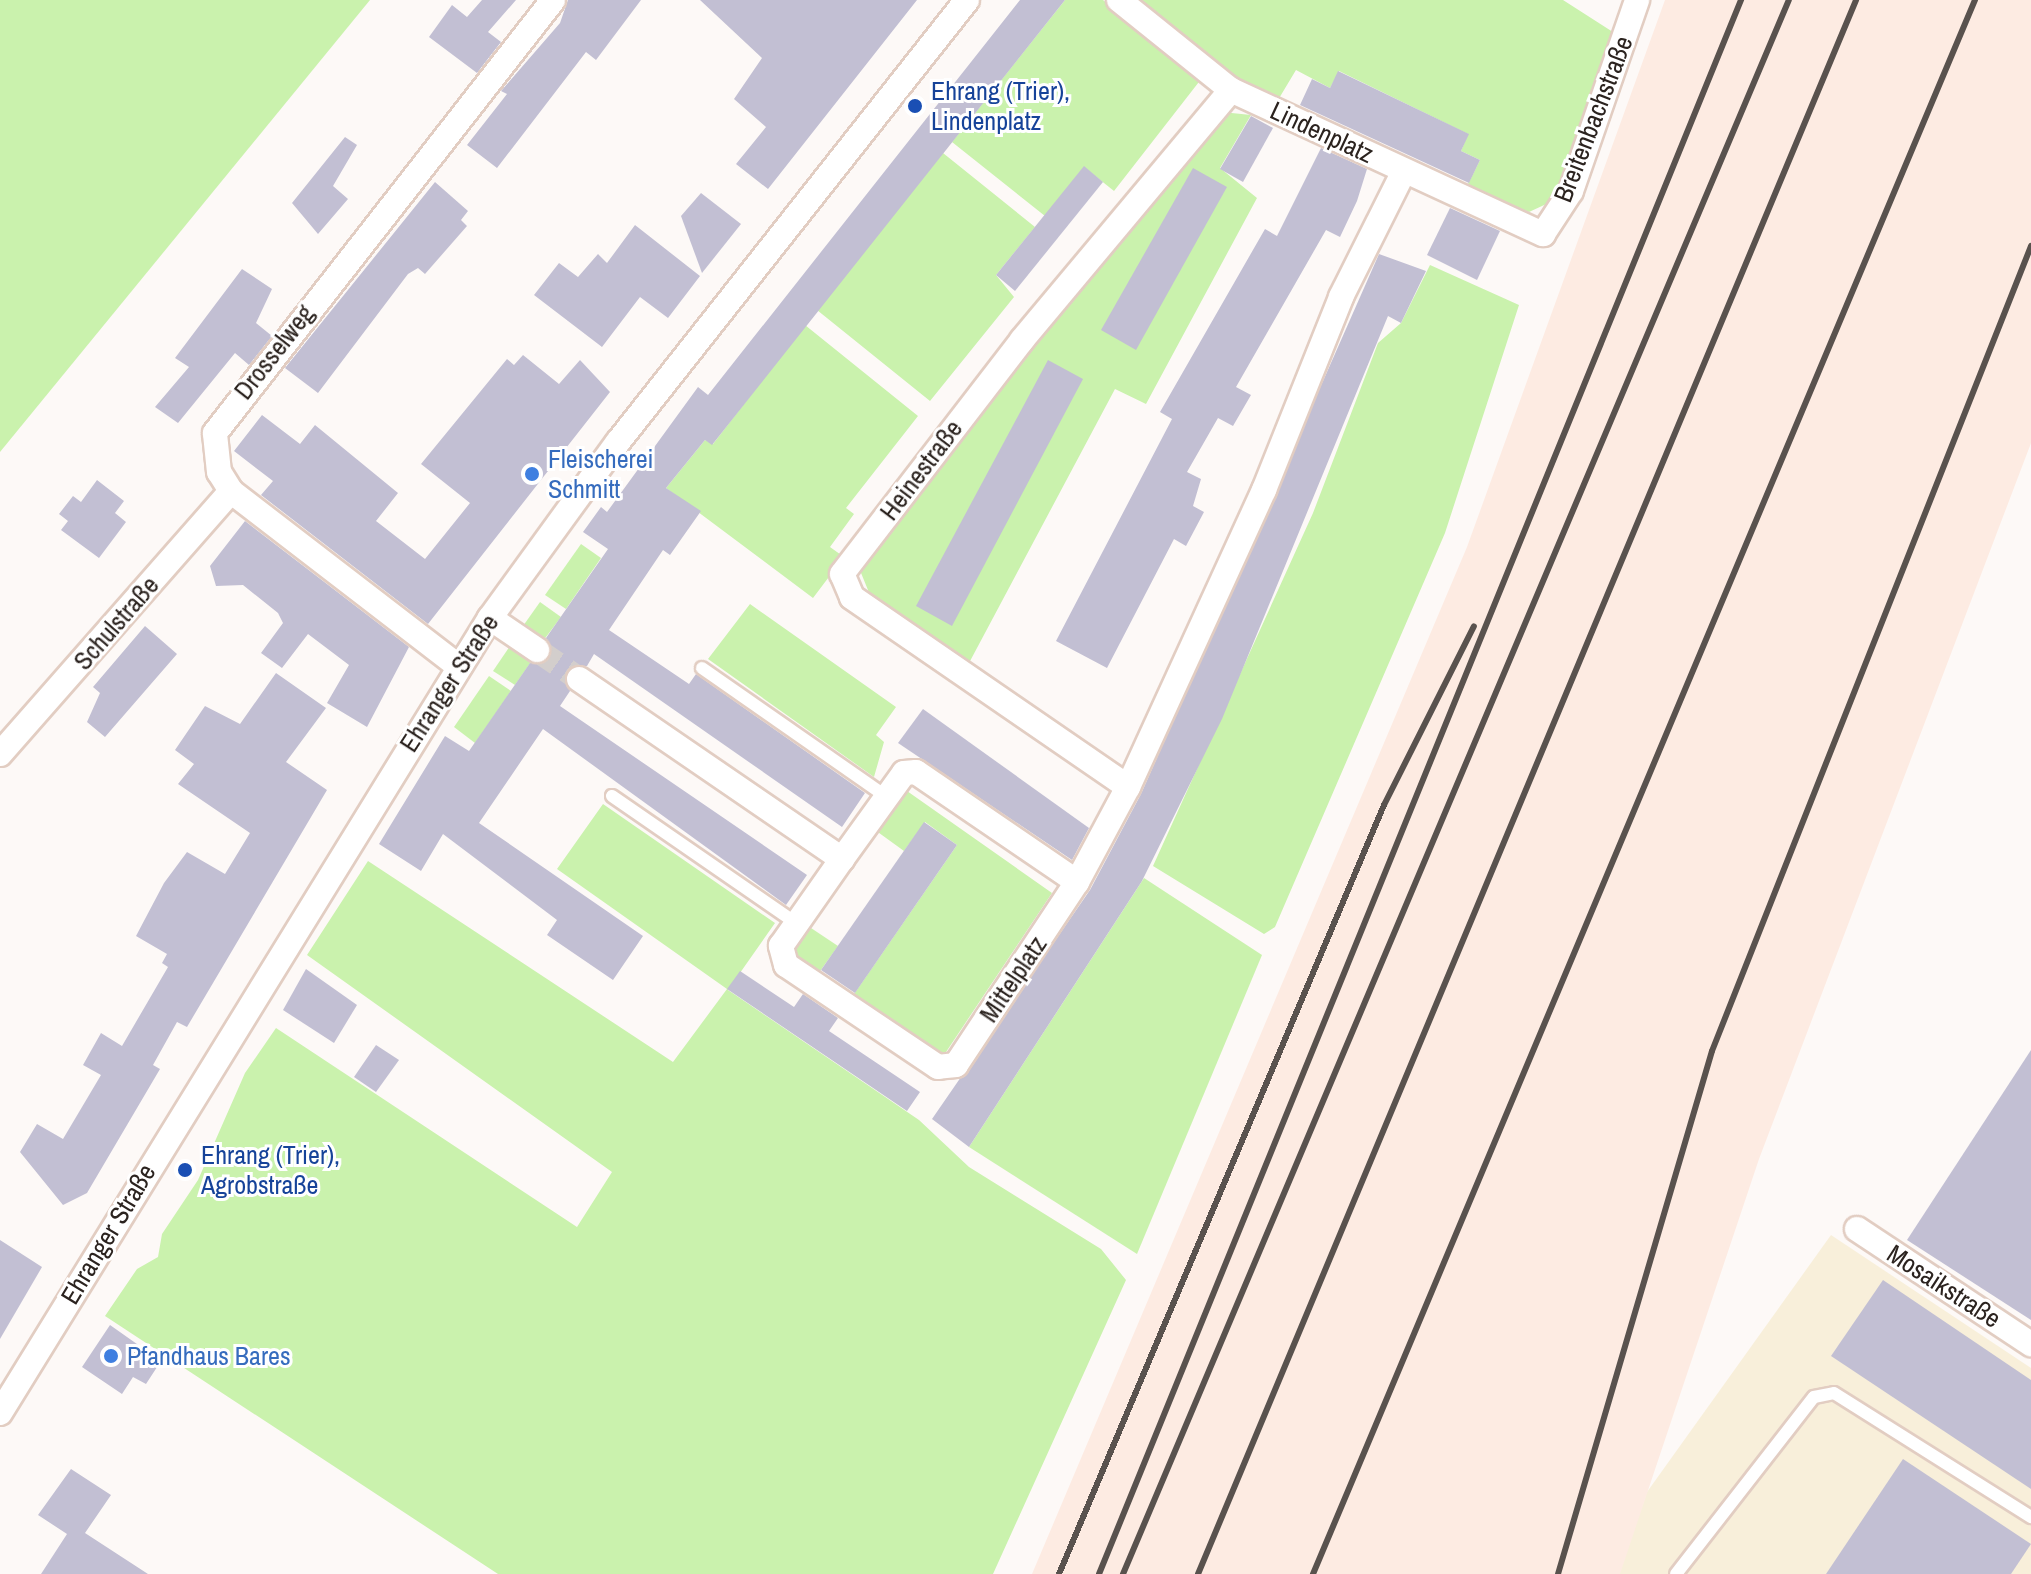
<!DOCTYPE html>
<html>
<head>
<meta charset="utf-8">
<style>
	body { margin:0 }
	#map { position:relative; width:2031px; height:1574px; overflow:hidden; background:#fdf9f7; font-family:"Archivo Narrow",sans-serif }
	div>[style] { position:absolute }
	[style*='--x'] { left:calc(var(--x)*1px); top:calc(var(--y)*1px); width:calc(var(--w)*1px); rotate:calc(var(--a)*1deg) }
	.commercial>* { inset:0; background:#f8efda }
	.built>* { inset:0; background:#fdebe2 }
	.green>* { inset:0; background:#caf2ad }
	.building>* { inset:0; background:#c2bfd3 }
	.minor-tunnel>* { height:24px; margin-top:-12px; transform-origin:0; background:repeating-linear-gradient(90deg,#d3cecc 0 24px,transparent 0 36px) }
	.roads { filter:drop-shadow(2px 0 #e2cdc2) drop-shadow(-2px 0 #e2cdc2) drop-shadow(0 2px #e2cdc2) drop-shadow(0 -2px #e2cdc2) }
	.service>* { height:12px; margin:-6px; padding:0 6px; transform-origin:6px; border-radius:6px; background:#fff }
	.minor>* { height:24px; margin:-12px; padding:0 12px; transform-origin:12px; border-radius:12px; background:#fff }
	.rail>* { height:6px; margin:-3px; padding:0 3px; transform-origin:3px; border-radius:3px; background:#59524e }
	.dots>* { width:22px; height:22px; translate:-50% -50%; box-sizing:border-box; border:4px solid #fff; border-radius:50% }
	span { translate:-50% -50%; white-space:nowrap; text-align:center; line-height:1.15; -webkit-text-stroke:6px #fff; paint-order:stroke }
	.transit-label { font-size:26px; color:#164399 }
	.left { translate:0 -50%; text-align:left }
	.street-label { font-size:26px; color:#2b231f }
	.shop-label { font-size:26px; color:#366cbe }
</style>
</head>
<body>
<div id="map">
	<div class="commercial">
		<i style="clip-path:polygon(1831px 1235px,2031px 1368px,2031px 1574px,1619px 1574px,1647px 1492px)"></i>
	</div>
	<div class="built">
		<i style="clip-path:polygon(1665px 0,2031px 0,2031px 443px,1759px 1159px,1620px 1574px,1032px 1574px,1467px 547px)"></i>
	</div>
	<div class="green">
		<i style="clip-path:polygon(0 0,370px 0,0 452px)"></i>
		<i style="clip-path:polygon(1065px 0,1103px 0,1202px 78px,1114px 191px,1084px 167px,1045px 216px,952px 142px)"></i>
		<i style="clip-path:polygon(1135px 0,1563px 0,1616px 34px,1555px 200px,1529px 212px,1466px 188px,1480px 160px,1461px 151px,1468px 134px,1339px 71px,1330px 88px,1296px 70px,1278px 100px,1226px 73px)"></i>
		<i style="clip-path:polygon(1222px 112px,1251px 115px,1220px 168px,1257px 198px,1146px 404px,1115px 389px,969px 663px,870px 595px,859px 568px)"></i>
		<i style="clip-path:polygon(943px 153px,1035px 227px,996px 275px,1014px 297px,930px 401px,817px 310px)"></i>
		<i style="clip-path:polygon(1430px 265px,1519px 305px,1445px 533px,1275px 927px,1264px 934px,1153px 866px,1313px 513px,1378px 343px,1401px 323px)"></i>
		<i style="clip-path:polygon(805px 325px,918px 416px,846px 508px,854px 514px,830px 547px,844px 557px,813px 598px,666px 488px,705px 440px,713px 444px)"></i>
		<i style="clip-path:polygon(581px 544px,601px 558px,566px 609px,545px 595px)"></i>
		<i style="clip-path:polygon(540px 602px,561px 617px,543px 641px,523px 626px)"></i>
		<i style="clip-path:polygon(750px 604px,896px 707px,876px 735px,884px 742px,874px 777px,708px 659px)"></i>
		<i style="clip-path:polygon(510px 646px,531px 662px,515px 685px,493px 671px)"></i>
		<i style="clip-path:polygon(489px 676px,511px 691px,475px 743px,454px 727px)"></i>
		<i style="clip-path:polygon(907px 791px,1052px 893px,944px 1055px,800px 965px,793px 947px,808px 926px,838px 946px,818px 974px,852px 997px,957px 845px,925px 822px,904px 851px,875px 830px)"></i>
		<i style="clip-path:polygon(603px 804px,775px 923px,728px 990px,919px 1120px,969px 1167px,1101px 1249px,1126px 1280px,993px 1574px,498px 1574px,105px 1316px,137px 1269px,158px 1257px,162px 1234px,198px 1180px,245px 1073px,276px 1028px,577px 1227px,612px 1172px,307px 955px,368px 861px,673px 1062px,727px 989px,557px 869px)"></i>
		<i style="clip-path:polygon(1144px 878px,1262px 955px,1137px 1254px,969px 1147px)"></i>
	</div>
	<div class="building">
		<i style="clip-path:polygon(482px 0,516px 0,488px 32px,501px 42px,477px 73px,429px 37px,452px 5px,467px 17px)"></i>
		<i style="clip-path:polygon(568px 0,641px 0,596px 60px,586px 52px,497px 168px,467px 145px,507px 94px,501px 91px,560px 23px)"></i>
		<i style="clip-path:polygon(700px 0,917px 0,768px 189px,736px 164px,766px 127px,734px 99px,762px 58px)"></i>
		<i style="clip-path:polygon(1020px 0,1065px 0,712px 445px,705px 440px,666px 488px,701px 511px,670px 555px,663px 550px,609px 630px,689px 684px,696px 674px,865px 793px,842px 827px,594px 654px,587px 666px,566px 671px,570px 691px,560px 706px,807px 875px,786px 905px,543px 729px,479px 823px,643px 936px,613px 980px,547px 935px,557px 920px,443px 834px,421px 871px,379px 844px,445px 736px,469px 751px,530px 663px,550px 658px,546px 638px,608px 549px,583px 532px,601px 507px,607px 512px,698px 387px,708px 395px)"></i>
		<i style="clip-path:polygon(1338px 71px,1469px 134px,1461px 151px,1480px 160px,1469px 183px,1300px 105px,1312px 79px,1330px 88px)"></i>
		<i style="clip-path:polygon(1251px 116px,1273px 128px,1243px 182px,1220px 169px)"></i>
		<i style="clip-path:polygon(345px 137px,357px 145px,333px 186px,348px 199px,318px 234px,292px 203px)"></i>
		<i style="clip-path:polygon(1321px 148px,1367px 169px,1357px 201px,1340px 237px,1326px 230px,1236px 387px,1251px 395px,1233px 426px,1218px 418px,1187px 472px,1201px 479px,1193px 506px,1204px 512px,1186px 546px,1174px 539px,1107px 668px,1056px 641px,1172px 419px,1160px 412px,1265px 229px,1277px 236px)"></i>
		<i style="clip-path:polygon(1084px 166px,1103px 182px,1015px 291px,996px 275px)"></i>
		<i style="clip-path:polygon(1193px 168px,1227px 187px,1136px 350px,1101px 330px)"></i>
		<i style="clip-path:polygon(435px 182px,468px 211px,461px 220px,467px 226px,425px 274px,418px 268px,408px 274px,318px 393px,285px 368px)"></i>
		<i style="clip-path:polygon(701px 193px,741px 224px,702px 273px,681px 216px)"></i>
		<i style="clip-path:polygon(1450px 208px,1500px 231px,1477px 280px,1427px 255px)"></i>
		<i style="clip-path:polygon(635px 225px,700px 276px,668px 318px,640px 297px,602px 347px,534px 295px,559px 263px,578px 277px,598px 254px,607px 263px)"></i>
		<i style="clip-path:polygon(1379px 254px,1426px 271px,1401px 323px,1388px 316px,1222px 719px,1142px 881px,969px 1147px,932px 1119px,1090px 890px,1141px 794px)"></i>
		<i style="clip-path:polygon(242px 269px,272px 289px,256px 323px,272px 336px,249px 365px,235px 353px,178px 423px,155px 407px,189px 367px,175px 358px)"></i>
		<i style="clip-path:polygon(523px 355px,559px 384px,580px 360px,610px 392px,428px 624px,261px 495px,273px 481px,234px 451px,262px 415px,300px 444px,315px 425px,398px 493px,376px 521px,425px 559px,470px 503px,421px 464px,507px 359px,514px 365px)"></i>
		<i style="clip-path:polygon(1048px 360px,1083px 379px,952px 626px,916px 606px)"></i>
		<i style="clip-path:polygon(97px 480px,124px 501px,115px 513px,126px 522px,99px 558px,61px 530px,68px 521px,59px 514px,73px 496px,81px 502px)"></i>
		<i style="clip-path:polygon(245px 521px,409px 647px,367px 727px,327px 703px,349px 665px,308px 634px,282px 668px,261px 653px,283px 623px,278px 613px,243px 585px,216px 586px,210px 566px)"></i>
		<i style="clip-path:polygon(145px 626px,177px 654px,105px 737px,87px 722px,100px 693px,93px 687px)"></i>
		<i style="clip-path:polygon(276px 673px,326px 708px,286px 762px,327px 790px,187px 1027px,177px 1022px,153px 1065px,160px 1069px,87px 1193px,63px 1205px,20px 1152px,37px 1124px,63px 1139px,101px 1075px,83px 1065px,101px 1033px,122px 1046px,168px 967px,162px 963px,167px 954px,136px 936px,164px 883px,187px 852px,225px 874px,250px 833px,178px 784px,194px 764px,175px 750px,205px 706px,240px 724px)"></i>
		<i style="clip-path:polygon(923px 709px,1089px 828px,1072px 860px,898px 743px)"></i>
		<i style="clip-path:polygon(924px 822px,957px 845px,855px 993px,821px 970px)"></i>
		<i style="clip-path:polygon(306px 969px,357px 1005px,334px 1043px,283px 1010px)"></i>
		<i style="clip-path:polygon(740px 971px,794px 1007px,803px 994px,838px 1018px,829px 1031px,920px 1092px,907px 1111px,727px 989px)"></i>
		<i style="clip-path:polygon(376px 1045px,399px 1060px,376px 1092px,354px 1077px)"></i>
		<i style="clip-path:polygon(2031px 1050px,2031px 1320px,1907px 1240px)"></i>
		<i style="clip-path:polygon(0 1240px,42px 1267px,0 1339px)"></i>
		<i style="clip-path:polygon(1883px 1280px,2031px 1380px,2031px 1489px,1831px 1356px)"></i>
		<i style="clip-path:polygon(110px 1325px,161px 1361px,146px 1384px,133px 1377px,122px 1394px,82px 1367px)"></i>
		<i style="clip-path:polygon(1903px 1459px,2031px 1544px,2011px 1574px,1826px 1574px)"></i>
		<i style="clip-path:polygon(71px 1469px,111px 1495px,85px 1533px,148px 1574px,41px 1574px,67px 1534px,38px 1515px)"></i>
	</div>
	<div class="minor-tunnel">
		<i style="--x:537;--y:650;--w:51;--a:34.6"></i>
	</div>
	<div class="roads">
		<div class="service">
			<i style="--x:702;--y:668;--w:226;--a:34.9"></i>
			<i style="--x:612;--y:796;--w:224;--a:34.6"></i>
			<i style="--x:1676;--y:1574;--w:224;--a:-52.1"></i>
			<i style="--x:1814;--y:1397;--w:20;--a:-11"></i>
			<i style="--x:1834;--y:1393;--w:233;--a:32.2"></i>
		</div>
		<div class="minor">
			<i style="--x:1119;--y:0;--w:144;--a:38.8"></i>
			<i style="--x:1231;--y:90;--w:344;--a:24.8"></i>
			<i style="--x:1543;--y:234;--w:51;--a:-56.9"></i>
			<i style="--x:1571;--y:191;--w:202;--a:-70.9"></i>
			<i style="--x:490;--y:618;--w:57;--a:34.2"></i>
			<i style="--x:458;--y:666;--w:287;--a:-142.4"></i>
			<i style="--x:231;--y:491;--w:22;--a:-122"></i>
			<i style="--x:219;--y:472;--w:39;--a:-96"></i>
			<i style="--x:215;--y:433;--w:549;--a:-52.02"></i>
			<i style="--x:579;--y:679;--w:319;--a:34.4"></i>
			<i style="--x:842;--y:859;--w:106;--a:-54.2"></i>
			<i style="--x:904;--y:773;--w:12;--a:-5"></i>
			<i style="--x:916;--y:772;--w:195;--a:34.3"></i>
			<i style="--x:1077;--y:882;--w:219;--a:123.5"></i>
			<i style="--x:956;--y:1065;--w:18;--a:174"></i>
			<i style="--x:938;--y:1067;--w:183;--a:-146.1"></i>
			<i style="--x:786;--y:965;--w:20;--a:-105"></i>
			<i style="--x:781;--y:946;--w:106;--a:-55"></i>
			<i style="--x:0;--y:754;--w:350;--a:-48.7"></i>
			<i style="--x:1128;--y:787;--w:335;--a:-145.5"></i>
			<i style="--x:852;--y:597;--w:25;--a:-113"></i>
			<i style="--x:842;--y:574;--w:295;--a:-52.4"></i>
			<i style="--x:1022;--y:340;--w:326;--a:-50.1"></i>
			<i style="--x:1077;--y:882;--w:108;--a:-61.8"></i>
			<i style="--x:1128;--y:787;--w:327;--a:-65.4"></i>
			<i style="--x:1264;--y:490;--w:208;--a:-68.2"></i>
			<i style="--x:1341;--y:297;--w:141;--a:-63.4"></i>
			<i style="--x:1857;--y:1229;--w:209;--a:33.5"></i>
			<i style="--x:0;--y:1413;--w:934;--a:-58.35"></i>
			<i style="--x:490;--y:618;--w:218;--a:-54"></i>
			<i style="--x:618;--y:442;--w:563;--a:-51.71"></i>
		</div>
	</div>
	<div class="rail">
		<i style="--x:1059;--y:1574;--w:835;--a:-67.09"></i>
		<i style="--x:1384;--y:805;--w:200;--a:-63.3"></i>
		<i style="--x:1099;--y:1574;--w:1700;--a:-67.81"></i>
		<i style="--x:1123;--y:1574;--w:1709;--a:-67.07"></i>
		<i style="--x:1198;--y:1574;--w:1706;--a:-67.31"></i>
		<i style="--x:1313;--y:1574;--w:1708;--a:-67.19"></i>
		<i style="--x:1558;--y:1574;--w:545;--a:-73.59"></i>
		<i style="--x:1712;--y:1051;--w:866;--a:-68.38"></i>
	</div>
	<div class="dots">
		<i style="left:915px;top:106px;background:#1a4fb4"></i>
		<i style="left:532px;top:474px;background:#3f7fe0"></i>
		<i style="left:185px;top:1170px;background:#1a4fb4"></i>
		<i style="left:111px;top:1356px;background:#3f7fe0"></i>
	</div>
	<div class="transit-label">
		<span class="left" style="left:931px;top:106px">Ehrang (Trier),<br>Lindenplatz</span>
		<span class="left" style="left:201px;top:1170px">Ehrang (Trier),<br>Agrobstraße</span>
	</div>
	<div class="street-label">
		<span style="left:1593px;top:119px;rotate:-69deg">Breitenbachstraße</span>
		<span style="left:1322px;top:132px;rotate:25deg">Lindenplatz</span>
		<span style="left:274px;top:352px;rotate:-52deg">Drosselweg</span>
		<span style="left:921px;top:470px;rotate:-53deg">Heinestraße</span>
		<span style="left:116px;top:623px;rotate:-49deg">Schulstraße</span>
		<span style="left:449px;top:683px;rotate:-57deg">Ehranger Straße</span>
		<span style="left:1013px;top:979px;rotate:-56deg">Mittelplatz</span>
		<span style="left:108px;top:1234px;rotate:-59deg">Ehranger Straße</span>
		<span style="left:1944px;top:1286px;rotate:33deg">Mosaikstraße</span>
	</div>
	<div class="shop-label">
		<span class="left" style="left:548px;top:474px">Fleischerei<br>Schmitt</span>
		<span class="left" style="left:127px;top:1356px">Pfandhaus Bares</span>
	</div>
</div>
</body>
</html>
